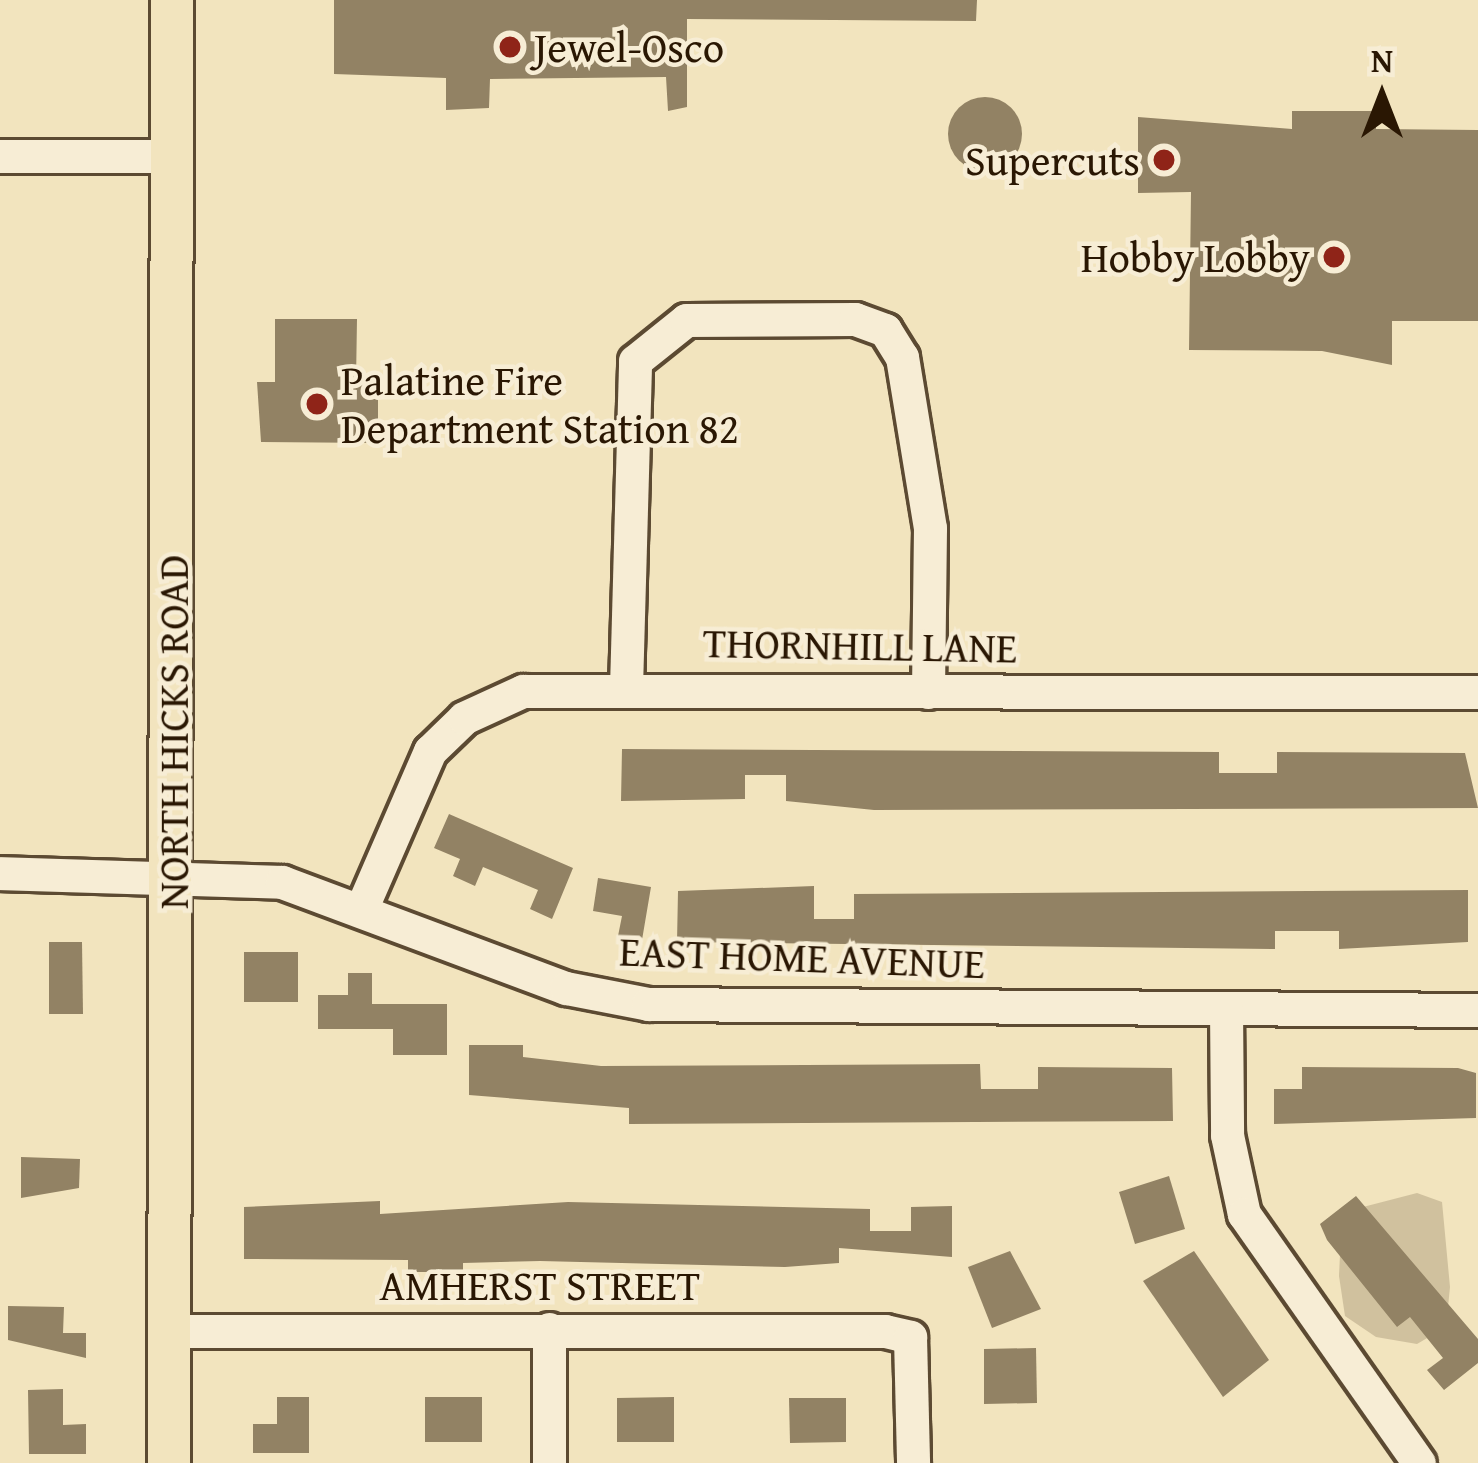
<!DOCTYPE html>
<html>
<head>
<meta charset="utf-8">
<style>
	body { margin:0 }
	#map { position:relative; width:1478px; height:1463px; overflow:hidden; background:#f2e4be; font-family:"Gentium Book Plus",serif }
	div>[style] { position:absolute }
	[style*='--x'] { left:calc(var(--x)*1px); top:calc(var(--y)*1px); width:calc(var(--w)*1px); rotate:calc(var(--a)*1deg) }
	.green>* { inset:0; background:#d0c19e }
	.building>* { inset:0; background:#928264 }
	.round { border-radius:50% }
	.roads { filter:drop-shadow(3px 0 #5c4a32) drop-shadow(-3px 0 #5c4a32) drop-shadow(0 3px #5c4a32) drop-shadow(0 -3px #5c4a32) }
	.minor>* { height:33px; margin:-16.5px; padding:0 16.5px; transform-origin:16.5px; border-radius:16.5px; background:#f7edd5 }
	.major>* { height:42px; margin:-21px; padding:0 21px; transform-origin:21px; border-radius:21px; background:#f2e4be }
	.dots>* { width:33px; height:33px; translate:-50% -50%; box-sizing:border-box; border:6px solid #f7edd5; border-radius:50% }
	span { translate:-50% -50%; white-space:nowrap; text-align:center; line-height:1.15; -webkit-text-stroke:9px #f7edd5; paint-order:stroke }
	.poi-label { font-size:42px; color:#2a1703 }
	.left { translate:0 -50%; text-align:left }
	.right { translate:-100% -50%; text-align:right }
	.street-label { font-size:42px; color:#2a1703 }
	.north { position:absolute; left:1322px; top:36px; width:120px; height:120px; -webkit-text-stroke:9px #f7edd5; paint-order:stroke; rotate:0deg; font-size:33px; font-weight:700; line-height:48px; text-align:center; color:#2a1703 }
	.north::after { content:''; display:block; margin:auto; width:42px; height:54px; background:#2a1703; clip-path:polygon(50% 0,100% 100%,50% 72%,0 100%) }
</style>
</head>
<body>
<div id="map">
	<div class="green">
		<i style="clip-path:polygon(1417px 1193px,1442px 1202px,1450px 1287px,1446px 1327px,1417px 1344px,1376px 1337px,1345px 1316px,1339px 1276px,1341px 1233px,1363px 1207px)"></i>
	</div>
	<div class="building">
		<i style="clip-path:polygon(334px 0,977px 0,976px 21px,687px 19px,687px 107px,668px 111px,666px 77px,490px 79px,489px 108px,446px 110px,446px 78px,334px 74px)"></i>
		<i class="round" style="left:948px;top:97px;width:74px;height:74px"></i>
		<i style="clip-path:polygon(1292px 111px,1376px 111px,1376px 129px,1478px 130px,1478px 321px,1392px 321px,1392px 365px,1322px 351px,1189px 350px,1191px 192px,1138px 193px,1138px 117px,1292px 129px)"></i>
		<i style="clip-path:polygon(275px 319px,357px 319px,356px 382px,378px 382px,378px 443px,261px 442px,257px 382px,275px 382px)"></i>
		<i style="clip-path:polygon(622px 749px,1219px 752px,1219px 773px,1277px 773px,1277px 752px,1465px 753px,1478px 808px,874px 810px,786px 801px,786px 775px,745px 775px,745px 799px,621px 801px)"></i>
		<i style="clip-path:polygon(449px 814px,573px 868px,552px 919px,530px 909px,538px 890px,483px 867px,475px 886px,453px 876px,460px 859px,434px 848px)"></i>
		<i style="clip-path:polygon(598px 878px,651px 887px,642px 940px,618px 936px,622px 916px,593px 911px)"></i>
		<i style="clip-path:polygon(814px 886px,814px 919px,854px 919px,854px 894px,1468px 890px,1468px 942px,1339px 949px,1339px 931px,1275px 931px,1275px 949px,677px 942px,678px 891px)"></i>
		<i style="clip-path:polygon(49px 942px,82px 942px,83px 1014px,49px 1014px)"></i>
		<i style="clip-path:polygon(244px 952px,298px 952px,298px 1002px,244px 1002px)"></i>
		<i style="clip-path:polygon(348px 973px,372px 973px,372px 1004px,447px 1004px,447px 1055px,393px 1055px,393px 1029px,318px 1029px,318px 995px,348px 995px)"></i>
		<i style="clip-path:polygon(469px 1045px,523px 1045px,523px 1057px,601px 1066px,980px 1064px,981px 1089px,1038px 1089px,1038px 1067px,1172px 1068px,1173px 1121px,629px 1124px,629px 1108px,469px 1095px)"></i>
		<i style="clip-path:polygon(1302px 1067px,1458px 1068px,1476px 1073px,1476px 1118px,1274px 1124px,1274px 1089px,1302px 1089px)"></i>
		<i style="clip-path:polygon(21px 1157px,80px 1159px,79px 1188px,21px 1198px)"></i>
		<i style="clip-path:polygon(1169px 1176px,1185px 1229px,1135px 1244px,1119px 1192px)"></i>
		<i style="clip-path:polygon(1356px 1196px,1478px 1339px,1478px 1363px,1444px 1390px,1427px 1370px,1443px 1358px,1410px 1317px,1397px 1327px,1327px 1240px,1320px 1224px)"></i>
		<i style="clip-path:polygon(380px 1201px,380px 1214px,568px 1202px,870px 1209px,870px 1231px,911px 1231px,911px 1207px,952px 1206px,952px 1257px,839px 1248px,839px 1263px,785px 1267px,540px 1261px,463px 1263px,463px 1272px,408px 1272px,408px 1260px,244px 1259px,244px 1207px)"></i>
		<i style="clip-path:polygon(1010px 1251px,1041px 1309px,992px 1328px,968px 1267px)"></i>
		<i style="clip-path:polygon(1194px 1251px,1269px 1360px,1223px 1397px,1143px 1281px)"></i>
		<i style="clip-path:polygon(8px 1306px,64px 1307px,63px 1333px,86px 1333px,86px 1358px,8px 1340px)"></i>
		<i style="clip-path:polygon(1036px 1348px,1037px 1403px,984px 1404px,984px 1349px)"></i>
		<i style="clip-path:polygon(63px 1389px,63px 1425px,86px 1424px,86px 1454px,29px 1454px,28px 1390px)"></i>
		<i style="clip-path:polygon(277px 1397px,309px 1397px,309px 1453px,253px 1453px,253px 1424px,277px 1424px)"></i>
		<i style="clip-path:polygon(425px 1397px,482px 1397px,482px 1442px,425px 1442px)"></i>
		<i style="clip-path:polygon(674px 1397px,674px 1442px,617px 1442px,617px 1398px)"></i>
		<i style="clip-path:polygon(789px 1398px,846px 1398px,846px 1442px,790px 1443px)"></i>
	</div>
	<div class="roads">
		<div class="minor">
			<i style="--x:0;--y:156;--w:173;--a:0"></i>
			<i style="--x:626;--y:688;--w:327;--a:-88.4"></i>
			<i style="--x:635;--y:361;--w:65;--a:-38.8"></i>
			<i style="--x:686;--y:320;--w:169;--a:-0.3"></i>
			<i style="--x:855;--y:319;--w:32;--a:20"></i>
			<i style="--x:885;--y:330;--w:32;--a:58"></i>
			<i style="--x:902;--y:357;--w:173;--a:80.7"></i>
			<i style="--x:930;--y:528;--w:164;--a:90.7"></i>
			<i style="--x:0;--y:873;--w:282;--a:1.8"></i>
			<i style="--x:282;--y:882;--w:303;--a:20.5"></i>
			<i style="--x:566;--y:988;--w:84;--a:11"></i>
			<i style="--x:648;--y:1004;--w:830;--a:0.41"></i>
			<i style="--x:363;--y:905;--w:168;--a:-66.5"></i>
			<i style="--x:430;--y:751;--w:47;--a:-44.1"></i>
			<i style="--x:464;--y:718;--w:65;--a:-24.6"></i>
			<i style="--x:523;--y:691;--w:955;--a:0.06"></i>
			<i style="--x:1226;--y:1008;--w:127;--a:89.5"></i>
			<i style="--x:1227;--y:1135;--w:81;--a:77.9"></i>
			<i style="--x:1244;--y:1214;--w:304;--a:54.9"></i>
			<i style="--x:169;--y:1331;--w:716;--a:0"></i>
			<i style="--x:885;--y:1331;--w:26;--a:13"></i>
			<i style="--x:910;--y:1337;--w:126;--a:88.6"></i>
			<i style="--x:549;--y:1463;--w:134;--a:-90"></i>
		</div>
		<div class="major">
			<i style="--x:169;--y:1463;--w:1463;--a:-89.88"></i>
		</div>
	</div>
	<div class="dots">
		<i style="left:510px;top:47px;background:#8f2418"></i>
		<i style="left:1164px;top:160px;background:#8f2418"></i>
		<i style="left:1334px;top:257px;background:#8f2418"></i>
		<i style="left:317px;top:404px;background:#8f2418"></i>
	</div>
	<div class="poi-label">
		<span class="left" style="left:534px;top:47px">Jewel-Osco</span>
		<span class="right" style="left:1140px;top:160px">Supercuts</span>
		<span class="right" style="left:1310px;top:257px">Hobby Lobby</span>
		<span class="left" style="left:341px;top:404px">Palatine Fire<br>Department Station 82</span>
	</div>
	<div class="street-label">
		<span style="left:860px;top:645px;rotate:1deg">THORNHILL LANE</span>
		<span style="left:173px;top:732px;rotate:-90deg">NORTH HICKS ROAD</span>
		<span style="left:802px;top:957px;rotate:2deg">EAST HOME AVENUE</span>
		<span style="left:540px;top:1285px">AMHERST STREET</span>
	</div>
	<div class="north">N</div>
</div>
</body>
</html>
